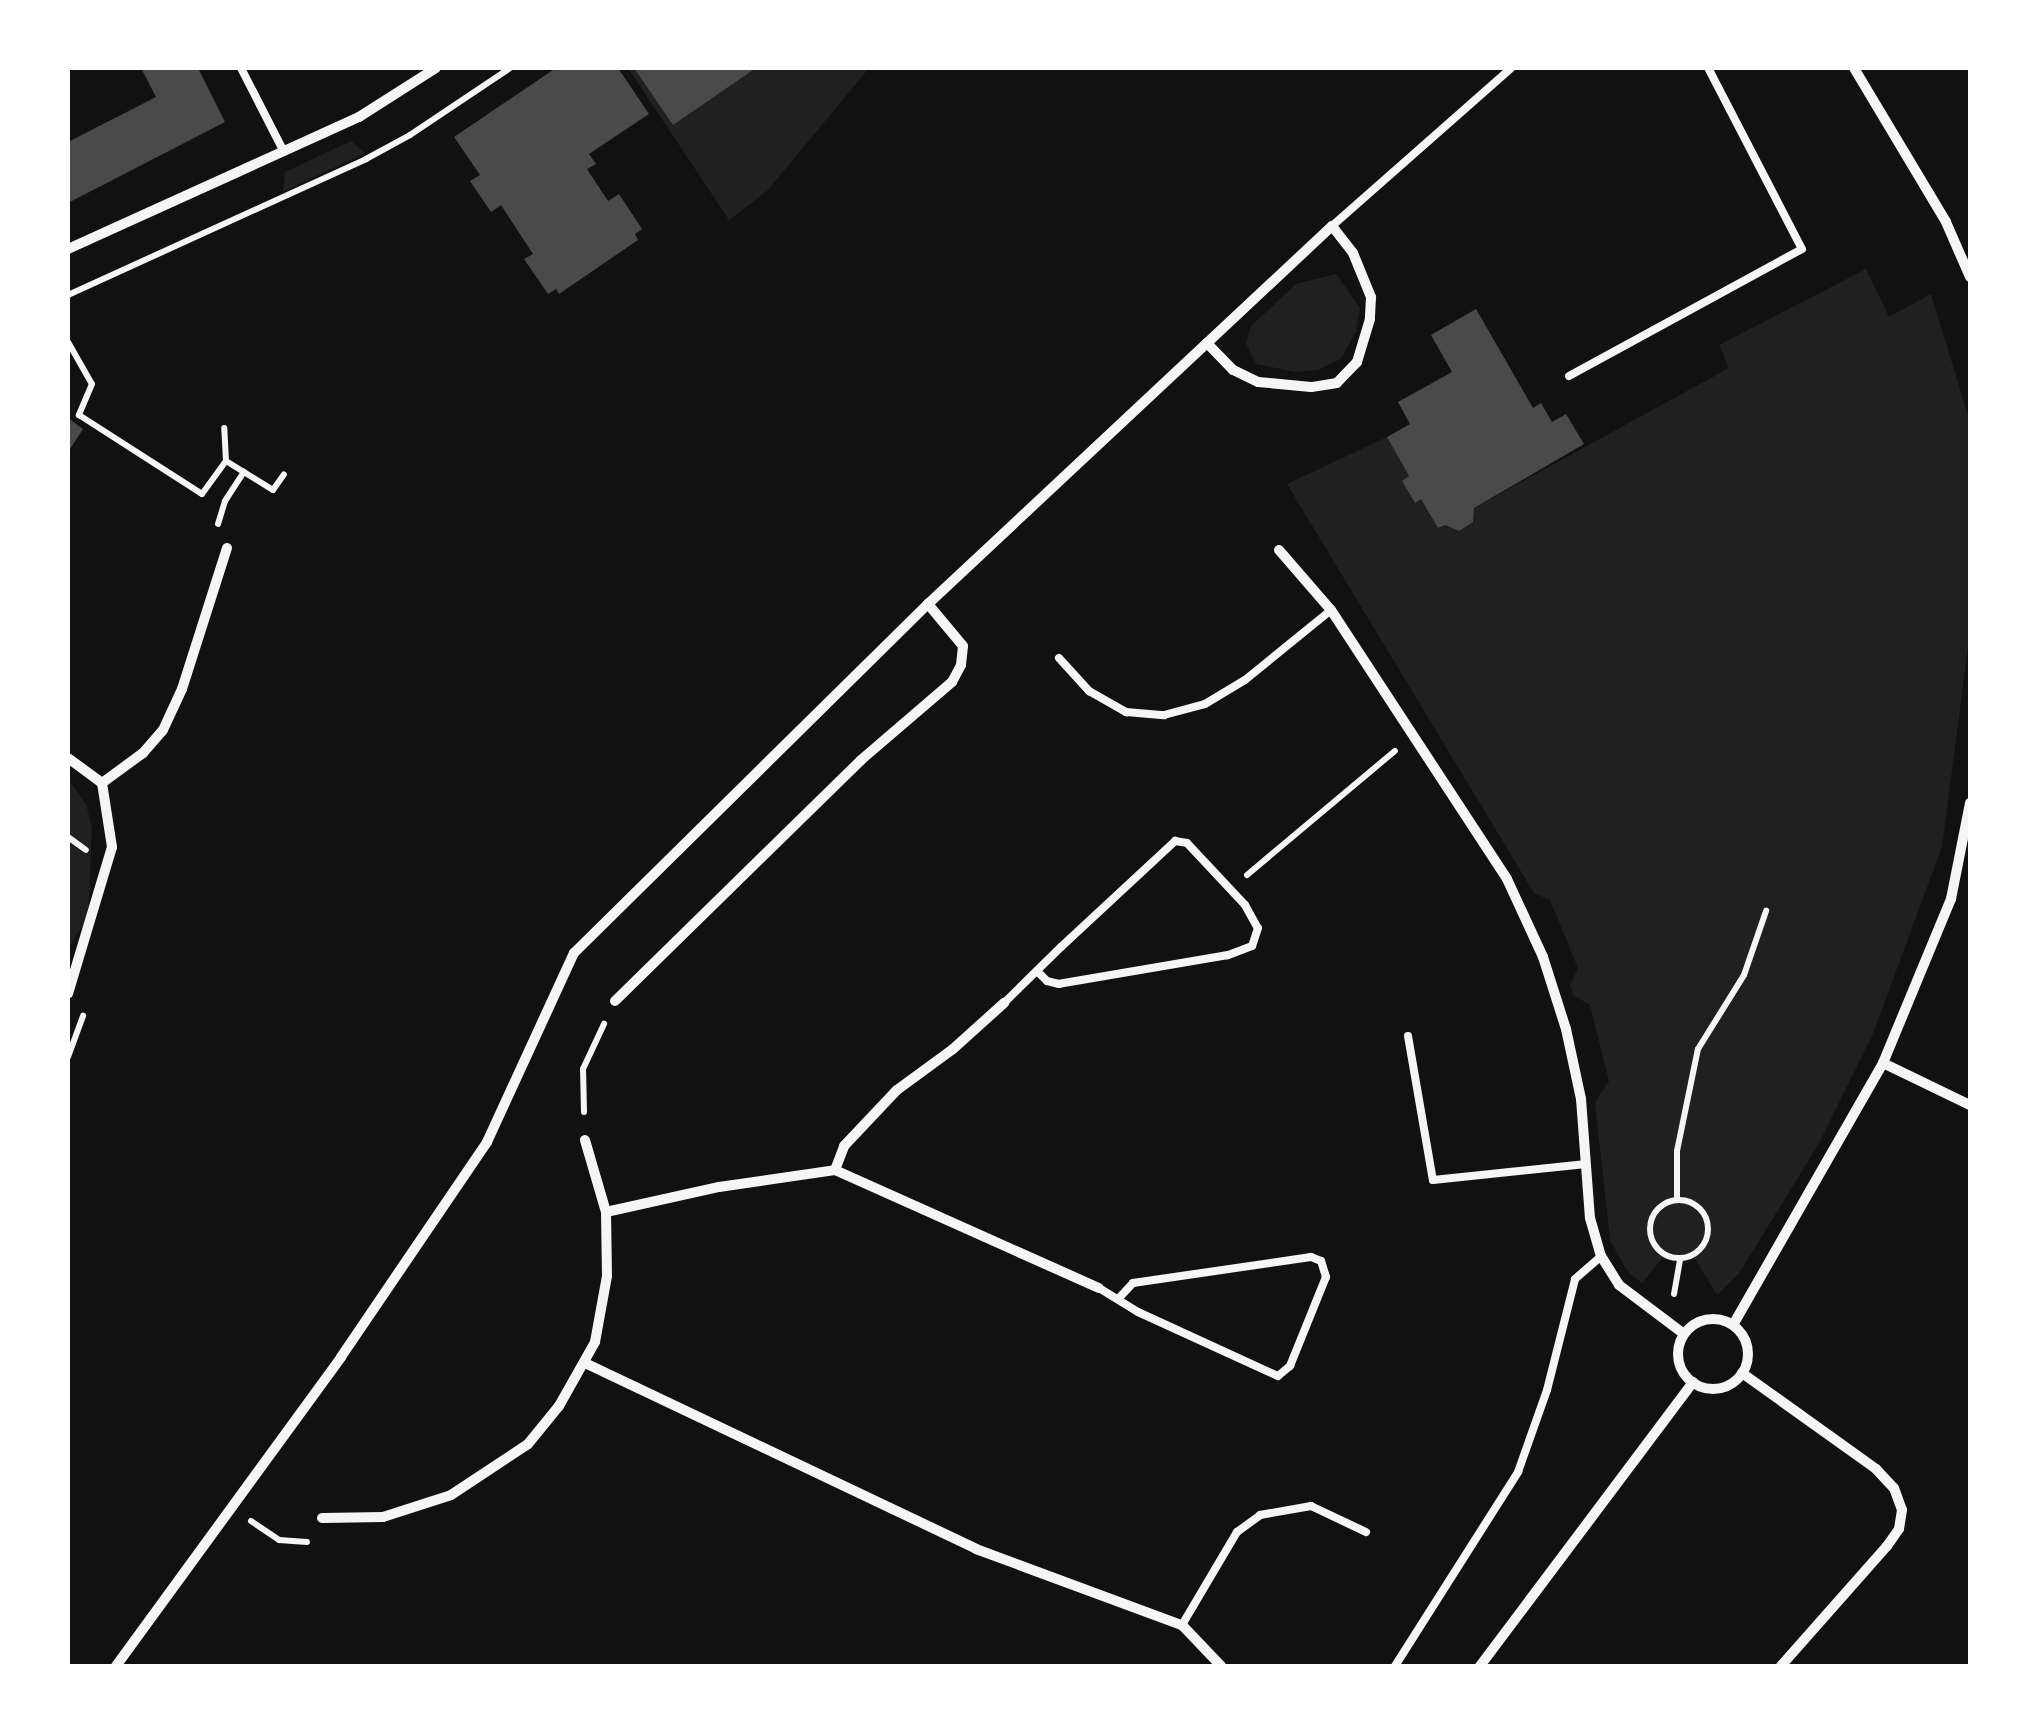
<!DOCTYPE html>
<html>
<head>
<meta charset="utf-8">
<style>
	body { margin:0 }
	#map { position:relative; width:2038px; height:1734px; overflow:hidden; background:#111; font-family:Poppins,sans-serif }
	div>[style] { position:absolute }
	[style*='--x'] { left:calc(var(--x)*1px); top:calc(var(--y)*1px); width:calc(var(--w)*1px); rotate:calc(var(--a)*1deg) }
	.green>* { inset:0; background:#202020 }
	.building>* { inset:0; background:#4a4a4a }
	.path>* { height:6px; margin:-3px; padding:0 3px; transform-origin:3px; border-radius:3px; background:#f5f5f5 }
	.path>.ring { margin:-3px; padding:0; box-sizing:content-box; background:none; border:6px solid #f5f5f5; border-radius:50% }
	.service>* { height:8px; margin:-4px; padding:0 4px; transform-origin:4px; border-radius:4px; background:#f5f5f5 }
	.minor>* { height:10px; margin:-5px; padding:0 5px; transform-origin:5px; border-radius:5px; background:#f5f5f5 }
	.minor>.ring { margin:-5px; padding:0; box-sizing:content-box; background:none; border:10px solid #f5f5f5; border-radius:50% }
	span { translate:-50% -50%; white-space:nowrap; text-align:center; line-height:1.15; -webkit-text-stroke:9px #fff; paint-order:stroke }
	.frame { position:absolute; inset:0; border:70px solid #fff; pointer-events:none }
</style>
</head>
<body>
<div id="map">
	<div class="green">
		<i style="clip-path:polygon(628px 68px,634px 68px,673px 124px,756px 68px,869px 68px,767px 191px,729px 220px)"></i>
		<i style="clip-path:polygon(351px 141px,365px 153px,283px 192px,285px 172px)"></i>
		<i style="clip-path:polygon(1866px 269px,1889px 317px,1931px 294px,1969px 419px,1970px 631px,1942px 847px,1872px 1036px,1818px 1145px,1740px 1272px,1717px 1295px,1695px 1259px,1680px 1263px,1662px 1258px,1642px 1283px,1628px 1272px,1610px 1240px,1595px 1102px,1609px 1081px,1590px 1005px,1573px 995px,1570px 985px,1578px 968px,1550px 900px,1534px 893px,1287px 484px,1387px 437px,1409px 476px,1402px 481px,1414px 502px,1421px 499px,1438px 528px,1445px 525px,1459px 531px,1473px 522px,1474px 508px,1729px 368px,1719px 345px)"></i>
		<i style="clip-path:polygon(1336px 274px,1360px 308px,1356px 331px,1341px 359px,1318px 370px,1295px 372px,1256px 364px,1246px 343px,1251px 326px,1296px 284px)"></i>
		<i style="clip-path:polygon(68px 779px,86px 804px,92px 828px,88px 918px,68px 948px)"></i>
	</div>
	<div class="building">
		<i style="clip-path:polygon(141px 68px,198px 68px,225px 122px,68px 203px,68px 142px,156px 97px)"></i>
		<i style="clip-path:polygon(556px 68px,618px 68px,649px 114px,589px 154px,596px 164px,587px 169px,608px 201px,619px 194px,642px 229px,635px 234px,638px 240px,559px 294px,556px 289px,548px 294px,524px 259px,533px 254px,501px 205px,491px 212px,470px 181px,480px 175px,454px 137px)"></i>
		<i style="clip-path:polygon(634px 68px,756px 68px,673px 125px)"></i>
		<i style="clip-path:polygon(1476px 309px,1533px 408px,1541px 403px,1552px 422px,1566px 414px,1584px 444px,1474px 508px,1473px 522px,1459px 531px,1445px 525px,1438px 528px,1421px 499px,1415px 503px,1402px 481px,1409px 476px,1387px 437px,1410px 424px,1398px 402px,1452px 372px,1431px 335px)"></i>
		<i style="clip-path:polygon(68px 418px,83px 429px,68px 452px)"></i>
	</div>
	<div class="path">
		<i style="--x:68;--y:295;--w:328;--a:-24.5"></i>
		<i style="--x:366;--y:159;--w:50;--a:-28.6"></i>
		<i style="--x:410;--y:135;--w:120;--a:-33.8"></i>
		<i style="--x:68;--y:342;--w:48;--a:60.3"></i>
		<i style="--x:92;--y:384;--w:34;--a:113"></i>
		<i style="--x:79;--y:415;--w:146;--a:32.7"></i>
		<i style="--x:202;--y:494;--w:41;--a:-54"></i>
		<i style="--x:226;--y:461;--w:33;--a:-93"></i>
		<i style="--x:226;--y:461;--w:55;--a:31.7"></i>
		<i style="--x:273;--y:490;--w:19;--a:-55"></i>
		<i style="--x:218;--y:524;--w:24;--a:-73"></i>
		<i style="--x:225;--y:501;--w:35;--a:-57"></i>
		<i style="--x:68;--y:837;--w:22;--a:36"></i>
		<i style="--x:1247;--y:875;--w:193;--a:-40"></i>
		<i style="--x:68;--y:1057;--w:44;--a:-69.9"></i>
		<i style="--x:584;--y:1112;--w:43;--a:-91.3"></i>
		<i style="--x:583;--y:1069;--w:50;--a:-65"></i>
		<i style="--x:1677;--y:1197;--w:46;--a:-90"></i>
		<i style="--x:1677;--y:1151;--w:104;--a:-78.4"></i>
		<i style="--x:1698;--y:1049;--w:87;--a:-58.1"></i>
		<i style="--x:1744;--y:975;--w:68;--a:-71"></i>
		<i class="ring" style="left:1650px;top:1200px;width:52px;height:52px"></i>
		<i style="--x:1674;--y:1294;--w:34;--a:-80"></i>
		<i style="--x:251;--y:1521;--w:34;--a:34"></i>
		<i style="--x:279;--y:1540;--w:28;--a:4"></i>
	</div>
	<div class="service">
		<i style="--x:241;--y:68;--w:94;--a:62.9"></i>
		<i style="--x:1332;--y:226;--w:239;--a:-41.4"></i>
		<i style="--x:1569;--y:376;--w:265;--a:-28.6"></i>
		<i style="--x:1802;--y:249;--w:204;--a:-117.4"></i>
		<i style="--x:1059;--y:658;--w:45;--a:47.7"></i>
		<i style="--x:1089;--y:691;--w:43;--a:29.6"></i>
		<i style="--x:1126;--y:712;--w:38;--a:5"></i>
		<i style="--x:1164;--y:715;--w:42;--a:-15"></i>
		<i style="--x:1205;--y:704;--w:47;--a:-31"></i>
		<i style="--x:1245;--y:680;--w:111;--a:-39.1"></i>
		<i style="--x:1004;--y:1003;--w:80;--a:-44.5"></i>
		<i style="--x:1061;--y:947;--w:156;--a:-42.9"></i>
		<i style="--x:1175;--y:841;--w:12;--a:9"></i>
		<i style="--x:1187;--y:843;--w:85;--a:46.9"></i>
		<i style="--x:1245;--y:905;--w:26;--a:61"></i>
		<i style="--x:1258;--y:928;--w:19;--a:108"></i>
		<i style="--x:1252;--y:946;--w:26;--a:159"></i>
		<i style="--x:1228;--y:955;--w:171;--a:170.3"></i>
		<i style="--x:1059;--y:984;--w:12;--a:-166"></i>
		<i style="--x:1047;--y:981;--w:14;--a:-135"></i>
		<i style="--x:1408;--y:1036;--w:146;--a:80.2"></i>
		<i style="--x:1433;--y:1180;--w:154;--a:-6"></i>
		<i style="--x:1099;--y:1288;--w:46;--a:31.6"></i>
		<i style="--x:1138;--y:1312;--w:154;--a:24.6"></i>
		<i style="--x:1278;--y:1376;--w:16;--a:-40"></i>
		<i style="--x:1290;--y:1366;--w:96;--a:-68"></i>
		<i style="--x:1326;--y:1277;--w:17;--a:-107"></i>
		<i style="--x:1321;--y:1261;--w:11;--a:-158"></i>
		<i style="--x:1311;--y:1257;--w:180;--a:171.7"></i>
		<i style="--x:1133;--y:1283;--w:21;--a:133"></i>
		<i style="--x:1182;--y:1625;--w:108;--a:-59.4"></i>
		<i style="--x:1237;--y:1532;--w:29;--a:-36"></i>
		<i style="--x:1260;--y:1515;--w:52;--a:-10"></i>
		<i style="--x:1311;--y:1506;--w:61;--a:25.3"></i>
		<i style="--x:1395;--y:1666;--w:230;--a:-57.6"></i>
		<i style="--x:1518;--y:1472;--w:87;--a:-70.5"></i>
		<i style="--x:1547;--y:1390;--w:114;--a:-75.8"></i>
		<i style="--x:1575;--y:1279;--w:35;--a:-41"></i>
	</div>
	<div class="minor">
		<i style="--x:1854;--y:68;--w:179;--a:59.1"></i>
		<i style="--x:1946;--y:222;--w:60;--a:66.4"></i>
		<i style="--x:68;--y:249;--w:320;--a:-24.4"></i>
		<i style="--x:359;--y:117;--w:91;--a:-32.5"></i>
		<i style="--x:1279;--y:550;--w:79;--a:49.1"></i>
		<i style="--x:1331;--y:610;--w:321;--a:56.8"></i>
		<i style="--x:1507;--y:879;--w:86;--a:65.2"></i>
		<i style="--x:1543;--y:957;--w:76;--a:72.3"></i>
		<i style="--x:1566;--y:1029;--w:72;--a:77.9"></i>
		<i style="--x:1581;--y:1099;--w:119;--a:85.7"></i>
		<i style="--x:1590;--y:1218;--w:40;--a:74"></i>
		<i style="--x:1601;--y:1256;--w:34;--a:58"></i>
		<i style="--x:1619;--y:1285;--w:81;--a:37"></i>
		<i style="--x:68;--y:758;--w:42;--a:36.3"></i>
		<i style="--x:102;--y:783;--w:65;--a:81.1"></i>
		<i style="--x:112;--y:847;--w:153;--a:106.7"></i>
		<i style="--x:102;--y:783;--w:51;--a:-36.2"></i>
		<i style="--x:143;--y:753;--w:30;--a:-49"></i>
		<i style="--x:163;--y:730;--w:45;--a:-65.1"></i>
		<i style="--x:182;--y:689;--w:148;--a:-72.3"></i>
		<i style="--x:615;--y:1001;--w:344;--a:-44.4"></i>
		<i style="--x:861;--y:760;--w:120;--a:-40.6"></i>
		<i style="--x:952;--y:682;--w:19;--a:-62"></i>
		<i style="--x:961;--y:665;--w:19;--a:-84"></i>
		<i style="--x:963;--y:646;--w:55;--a:-129.8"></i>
		<i style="--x:1883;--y:1063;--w:97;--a:25.8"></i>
		<i style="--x:835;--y:1170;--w:289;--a:24.1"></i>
		<i style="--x:606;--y:1212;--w:116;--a:-12.5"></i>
		<i style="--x:719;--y:1187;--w:117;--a:-8.3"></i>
		<i style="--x:835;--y:1170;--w:26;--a:-69"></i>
		<i style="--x:844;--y:1146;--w:77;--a:-46.6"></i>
		<i style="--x:897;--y:1090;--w:69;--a:-36.2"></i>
		<i style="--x:953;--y:1049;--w:69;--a:-42"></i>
		<i class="ring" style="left:1678px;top:1319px;width:60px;height:60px"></i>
		<i style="--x:1733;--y:1325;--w:302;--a:-60.2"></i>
		<i style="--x:1883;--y:1063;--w:178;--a:-67.5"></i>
		<i style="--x:1951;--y:899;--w:98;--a:-78.8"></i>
		<i style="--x:585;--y:1363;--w:433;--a:25.4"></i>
		<i style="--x:976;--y:1549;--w:220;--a:20.3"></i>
		<i style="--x:1182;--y:1625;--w:57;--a:46.4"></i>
		<i style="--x:1742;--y:1373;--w:165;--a:35.6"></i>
		<i style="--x:1876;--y:1469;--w:26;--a:47"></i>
		<i style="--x:1894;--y:1488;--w:23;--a:70"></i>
		<i style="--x:1902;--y:1510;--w:19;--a:99"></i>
		<i style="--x:1899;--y:1529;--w:21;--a:125"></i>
		<i style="--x:1887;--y:1546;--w:160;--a:131.5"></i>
		<i style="--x:322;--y:1518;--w:61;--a:-0.9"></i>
		<i style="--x:383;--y:1517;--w:71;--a:-17.9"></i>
		<i style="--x:451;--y:1495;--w:92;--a:-33.5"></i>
		<i style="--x:528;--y:1444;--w:49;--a:-50.8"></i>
		<i style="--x:559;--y:1406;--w:73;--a:-60.6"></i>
		<i style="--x:595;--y:1342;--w:67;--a:-79.7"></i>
		<i style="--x:607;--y:1276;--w:64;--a:-90.9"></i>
		<i style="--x:606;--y:1212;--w:75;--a:-106.3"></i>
		<i style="--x:116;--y:1666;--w:382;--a:-53.9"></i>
		<i style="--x:341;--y:1357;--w:260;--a:-55.8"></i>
		<i style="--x:487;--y:1142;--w:208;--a:-65.3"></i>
		<i style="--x:574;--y:953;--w:497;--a:-44.6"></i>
		<i style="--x:928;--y:604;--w:382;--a:-43.1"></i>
		<i style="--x:1207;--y:343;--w:171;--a:-43.1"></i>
		<i style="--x:1332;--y:226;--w:34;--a:52"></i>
		<i style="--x:1353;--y:253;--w:48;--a:67.8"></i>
		<i style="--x:1371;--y:297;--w:22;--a:93"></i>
		<i style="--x:1370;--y:319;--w:45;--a:106.8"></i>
		<i style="--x:1357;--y:362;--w:29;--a:134"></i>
		<i style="--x:1337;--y:383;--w:26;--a:171"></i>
		<i style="--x:1311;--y:387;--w:53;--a:-174.6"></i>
		<i style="--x:1258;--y:382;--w:28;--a:-154"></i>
		<i style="--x:1233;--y:370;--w:37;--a:-134"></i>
		<i style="--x:1480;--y:1666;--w:355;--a:-53.1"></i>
	</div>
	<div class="frame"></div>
</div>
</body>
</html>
